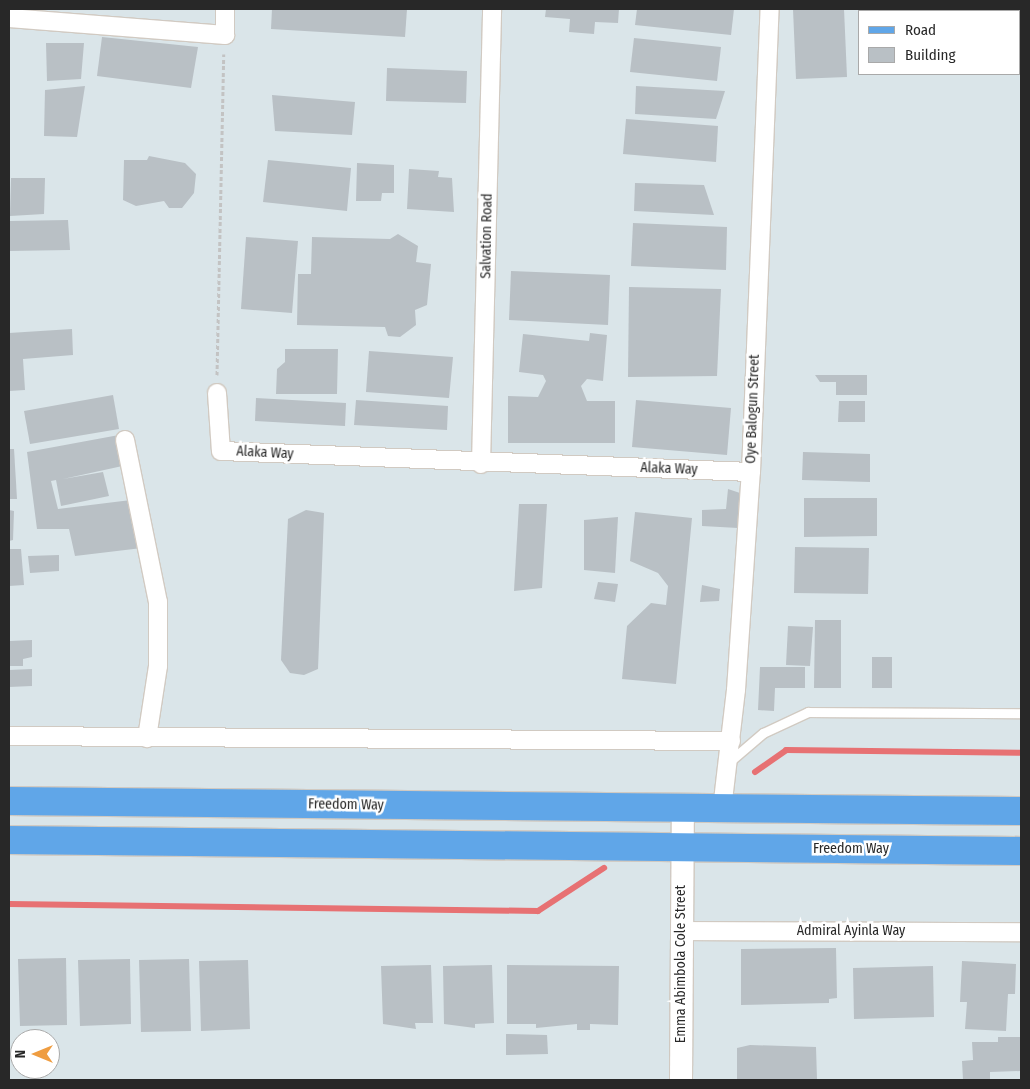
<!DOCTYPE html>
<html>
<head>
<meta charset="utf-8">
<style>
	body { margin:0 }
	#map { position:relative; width:1030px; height:1089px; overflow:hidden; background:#dae5e9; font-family:"Fira Sans Condensed",sans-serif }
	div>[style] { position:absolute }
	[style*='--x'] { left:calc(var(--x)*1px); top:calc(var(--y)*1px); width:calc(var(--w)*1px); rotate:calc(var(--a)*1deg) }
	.stream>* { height:6px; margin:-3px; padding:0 3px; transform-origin:3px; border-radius:3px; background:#e77173 }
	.building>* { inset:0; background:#b9c0c5 }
	.path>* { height:3px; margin-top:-1.5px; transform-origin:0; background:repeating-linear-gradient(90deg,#c3c3c3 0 4px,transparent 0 6.5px) }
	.roads { filter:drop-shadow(1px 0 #d1cac2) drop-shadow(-1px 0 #d1cac2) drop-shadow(0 1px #d1cac2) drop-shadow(0 -1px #d1cac2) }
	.service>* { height:9px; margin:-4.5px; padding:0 4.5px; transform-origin:4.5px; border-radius:4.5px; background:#fff }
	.minor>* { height:18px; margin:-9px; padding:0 9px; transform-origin:9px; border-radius:9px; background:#fff }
	.tertiary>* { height:22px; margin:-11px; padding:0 11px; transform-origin:11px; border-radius:11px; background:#fff }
	.primary>* { height:28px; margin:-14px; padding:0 14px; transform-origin:14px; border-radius:14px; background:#60a6e8 }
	span { translate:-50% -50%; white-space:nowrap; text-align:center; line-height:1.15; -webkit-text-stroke:5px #fff; paint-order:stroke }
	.street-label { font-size:14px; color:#282828 }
	.frame { position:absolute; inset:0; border:10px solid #282828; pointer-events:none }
	.legend { position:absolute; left:858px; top:10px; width:162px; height:65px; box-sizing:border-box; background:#fff; border:1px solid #a9a9a9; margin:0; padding:6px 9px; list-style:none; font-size:15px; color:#282828 }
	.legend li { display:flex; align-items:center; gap:10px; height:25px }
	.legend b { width:25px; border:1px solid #a9a9a9 }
	.north { position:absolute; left:10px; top:1029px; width:50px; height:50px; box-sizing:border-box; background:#fff; border:1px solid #a9a9a9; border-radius:50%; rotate:270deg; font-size:14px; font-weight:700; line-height:20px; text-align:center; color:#282828 }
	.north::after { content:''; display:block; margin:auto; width:18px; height:22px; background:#ef9d41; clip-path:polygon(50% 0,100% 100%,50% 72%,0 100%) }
</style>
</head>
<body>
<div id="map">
	<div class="stream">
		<i style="--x:755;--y:772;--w:38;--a:-35"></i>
		<i style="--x:786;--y:750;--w:235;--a:0.7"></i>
		<i style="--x:9;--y:904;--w:529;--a:0.76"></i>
		<i style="--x:538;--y:911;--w:79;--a:-33.1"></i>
	</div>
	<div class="building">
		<i style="clip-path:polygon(272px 9px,407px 9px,405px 37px,271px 29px)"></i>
		<i style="clip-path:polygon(546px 9px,619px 9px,618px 23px,595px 22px,594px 34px,569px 32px,570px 19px,545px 17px)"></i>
		<i style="clip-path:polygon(637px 9px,734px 9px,731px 35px,635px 25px)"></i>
		<i style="clip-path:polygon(793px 9px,844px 9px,847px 77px,796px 79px)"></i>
		<i style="clip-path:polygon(102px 37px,198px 47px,191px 88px,97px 76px)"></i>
		<i style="clip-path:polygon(634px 38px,721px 47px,717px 81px,630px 72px)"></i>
		<i style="clip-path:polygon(46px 43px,84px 43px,81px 79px,47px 81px)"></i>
		<i style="clip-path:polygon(387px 68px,467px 71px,466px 103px,386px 101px)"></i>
		<i style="clip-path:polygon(85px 86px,77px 137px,44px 136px,45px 90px)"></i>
		<i style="clip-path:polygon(636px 86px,725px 91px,716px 119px,635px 114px)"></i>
		<i style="clip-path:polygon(272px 95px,355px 102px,352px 135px,275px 131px)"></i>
		<i style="clip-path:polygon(626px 119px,718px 126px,716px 162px,623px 154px)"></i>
		<i style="clip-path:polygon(149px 156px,185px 163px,196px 174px,194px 193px,182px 208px,169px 208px,164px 201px,136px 206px,123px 200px,124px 160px,147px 160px)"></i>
		<i style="clip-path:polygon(268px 160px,351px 168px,347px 211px,263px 202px)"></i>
		<i style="clip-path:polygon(357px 163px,394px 165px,394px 193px,382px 193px,381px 201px,356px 201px)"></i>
		<i style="clip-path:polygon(409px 169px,439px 171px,438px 177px,452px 178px,454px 212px,407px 209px)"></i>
		<i style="clip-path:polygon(11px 178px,45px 178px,44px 214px,10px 216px)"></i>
		<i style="clip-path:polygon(635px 183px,704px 185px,714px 215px,634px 211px)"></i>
		<i style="clip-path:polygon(68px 220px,70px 250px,9px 251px,9px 221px)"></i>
		<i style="clip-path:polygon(633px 223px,727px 227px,726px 270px,631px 266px)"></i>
		<i style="clip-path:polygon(398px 234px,418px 246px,416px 262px,431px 264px,427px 305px,415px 310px,416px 325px,400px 337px,388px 336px,385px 327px,297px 325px,298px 274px,311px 274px,312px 237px,390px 239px)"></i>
		<i style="clip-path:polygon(246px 237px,298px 241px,292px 313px,241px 309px)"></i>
		<i style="clip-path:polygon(511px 271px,610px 275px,608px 325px,509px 320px)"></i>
		<i style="clip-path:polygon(629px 287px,721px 289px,717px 376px,628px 377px)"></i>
		<i style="clip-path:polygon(72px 329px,73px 355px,23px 359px,25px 390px,9px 391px,9px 333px)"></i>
		<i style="clip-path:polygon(590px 333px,607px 335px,603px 381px,587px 379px,581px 386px,587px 401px,615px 401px,615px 443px,508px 443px,508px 396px,538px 397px,546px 381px,543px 375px,519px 372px,523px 334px,589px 341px)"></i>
		<i style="clip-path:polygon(285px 349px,338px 349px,337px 394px,276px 394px,277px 369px,285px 362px)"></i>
		<i style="clip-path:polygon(369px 351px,453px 357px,449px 398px,366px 392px)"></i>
		<i style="clip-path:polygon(815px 375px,867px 375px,867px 395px,836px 395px,836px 382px,820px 382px)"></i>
		<i style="clip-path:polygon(113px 395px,119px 429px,30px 444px,24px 411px)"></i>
		<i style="clip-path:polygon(256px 398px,346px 403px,345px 426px,255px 421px)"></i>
		<i style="clip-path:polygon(356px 400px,448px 406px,447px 430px,354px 425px)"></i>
		<i style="clip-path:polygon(636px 400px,731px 408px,727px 455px,632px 447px)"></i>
		<i style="clip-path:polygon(839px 401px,865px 401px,865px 422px,838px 422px)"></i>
		<i style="clip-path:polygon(119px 435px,127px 465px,63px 479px,103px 472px,109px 496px,61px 506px,56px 480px,51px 481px,58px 509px,131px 500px,142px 548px,75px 556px,69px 529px,37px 529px,27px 452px)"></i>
		<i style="clip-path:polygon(9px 449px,14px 449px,17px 499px,9px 499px)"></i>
		<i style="clip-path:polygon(803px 452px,870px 454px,870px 482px,802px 480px)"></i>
		<i style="clip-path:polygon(728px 489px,740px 493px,738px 528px,702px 526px,702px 510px,726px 509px)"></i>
		<i style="clip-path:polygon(804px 498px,877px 498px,877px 536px,804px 537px)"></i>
		<i style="clip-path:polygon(519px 504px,547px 504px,542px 588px,514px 591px)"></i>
		<i style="clip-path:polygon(9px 510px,14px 511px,13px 540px,9px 541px)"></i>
		<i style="clip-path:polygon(306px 510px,324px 513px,318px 669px,304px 675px,290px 673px,281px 660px,288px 519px)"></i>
		<i style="clip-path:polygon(635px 512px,692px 518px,676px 684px,622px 679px,627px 626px,651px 603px,666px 605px,668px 586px,658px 573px,630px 561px)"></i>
		<i style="clip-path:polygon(618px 517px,615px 573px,584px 570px,584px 520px)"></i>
		<i style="clip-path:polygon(795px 547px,869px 548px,868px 594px,794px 593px)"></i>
		<i style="clip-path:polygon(9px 549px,21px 549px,24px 585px,9px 586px)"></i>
		<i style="clip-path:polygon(59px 555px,59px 571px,30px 573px,28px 556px)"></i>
		<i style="clip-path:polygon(598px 582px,618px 584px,615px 602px,594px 599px)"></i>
		<i style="clip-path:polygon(702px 585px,720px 589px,719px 601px,700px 602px)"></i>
		<i style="clip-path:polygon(815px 620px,841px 620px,841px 688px,814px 688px)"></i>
		<i style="clip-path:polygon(788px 626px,813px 627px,810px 666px,786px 665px)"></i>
		<i style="clip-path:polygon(32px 640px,32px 657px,23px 659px,23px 666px,9px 666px,9px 641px)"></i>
		<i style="clip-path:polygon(872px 657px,892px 657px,892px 688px,872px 688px)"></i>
		<i style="clip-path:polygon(760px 667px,805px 667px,805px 688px,775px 688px,774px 711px,758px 710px)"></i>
		<i style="clip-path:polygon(32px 669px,32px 686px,9px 687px,9px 670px)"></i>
		<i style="clip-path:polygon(836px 948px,837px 998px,829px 999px,829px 1003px,741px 1005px,741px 949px)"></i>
		<i style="clip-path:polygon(66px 958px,67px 1025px,20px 1026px,18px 959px)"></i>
		<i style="clip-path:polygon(130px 959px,131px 1024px,80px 1026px,78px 960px)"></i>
		<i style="clip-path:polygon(189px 959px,191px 1031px,141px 1032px,139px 960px)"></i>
		<i style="clip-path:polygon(248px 960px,250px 1029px,201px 1031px,199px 961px)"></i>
		<i style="clip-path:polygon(962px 961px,1016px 964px,1015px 994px,1008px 994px,1006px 1031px,965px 1029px,967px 1002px,960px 1002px)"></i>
		<i style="clip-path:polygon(431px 965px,433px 1023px,415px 1023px,416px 1029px,383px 1024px,381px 966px)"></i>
		<i style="clip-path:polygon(492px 965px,494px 1023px,475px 1024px,475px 1028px,444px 1024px,443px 966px)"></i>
		<i style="clip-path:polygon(507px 965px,619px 966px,618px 1025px,590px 1024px,590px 1030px,577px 1030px,577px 1024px,536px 1028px,536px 1024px,507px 1024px)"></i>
		<i style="clip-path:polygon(933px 966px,934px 1017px,854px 1019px,853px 968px)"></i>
		<i style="clip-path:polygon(506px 1034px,547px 1035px,548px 1054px,506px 1055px)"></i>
		<i style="clip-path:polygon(998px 1037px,1021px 1037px,1021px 1071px,990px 1072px,990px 1080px,963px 1080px,962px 1061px,973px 1060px,972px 1042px,998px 1042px)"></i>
		<i style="clip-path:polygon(750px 1045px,816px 1047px,817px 1080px,737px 1080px,737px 1048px)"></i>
	</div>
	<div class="path">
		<i style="--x:217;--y:375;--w:321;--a:-88.8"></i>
	</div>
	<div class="roads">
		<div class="service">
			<i style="--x:729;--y:762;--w:45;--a:-40.5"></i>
			<i style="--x:763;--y:733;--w:50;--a:-25"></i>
			<i style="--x:808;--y:712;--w:213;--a:0.3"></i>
		</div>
		<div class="minor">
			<i style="--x:9;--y:18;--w:217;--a:4.5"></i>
			<i style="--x:225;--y:35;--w:26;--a:-90"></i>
			<i style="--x:217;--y:393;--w:58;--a:86.1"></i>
			<i style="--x:221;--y:451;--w:530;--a:2.27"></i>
			<i style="--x:125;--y:440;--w:165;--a:78.5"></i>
			<i style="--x:158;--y:602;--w:64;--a:90"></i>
			<i style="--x:158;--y:666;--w:73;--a:98.7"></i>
			<i style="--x:481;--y:464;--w:455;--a:-88.6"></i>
			<i style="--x:9;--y:736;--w:722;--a:0.4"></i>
			<i style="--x:722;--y:809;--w:120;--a:-83.3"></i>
			<i style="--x:736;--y:690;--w:219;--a:-86.1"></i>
			<i style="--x:751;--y:472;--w:463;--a:-87.7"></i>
			<i style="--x:681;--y:931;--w:340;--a:0.2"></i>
		</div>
		<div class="tertiary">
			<i style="--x:681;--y:1080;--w:272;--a:-89.6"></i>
		</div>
		<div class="primary">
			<i style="--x:9;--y:801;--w:1012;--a:0.57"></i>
			<i style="--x:9;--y:840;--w:1012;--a:0.62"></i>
		</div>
	</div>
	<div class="street-label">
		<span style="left:487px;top:236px;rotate:-89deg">Salvation Road</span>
		<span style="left:753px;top:409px;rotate:-88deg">Oye Balogun Street</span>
		<span style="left:265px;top:453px;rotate:3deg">Alaka Way</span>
		<span style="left:669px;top:469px;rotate:2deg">Alaka Way</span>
		<span style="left:346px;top:805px;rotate:1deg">Freedom Way</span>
		<span style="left:851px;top:849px">Freedom Way</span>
		<span style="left:851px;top:931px">Admiral Ayinla Way</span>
		<span style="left:681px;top:964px;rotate:-90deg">Emma Abimbola Cole Street</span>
	</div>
	<div class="frame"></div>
	<ul class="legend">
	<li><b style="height:6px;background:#60a6e8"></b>Road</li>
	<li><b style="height:14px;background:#b9c0c5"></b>Building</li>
	</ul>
	<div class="north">N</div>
</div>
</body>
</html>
